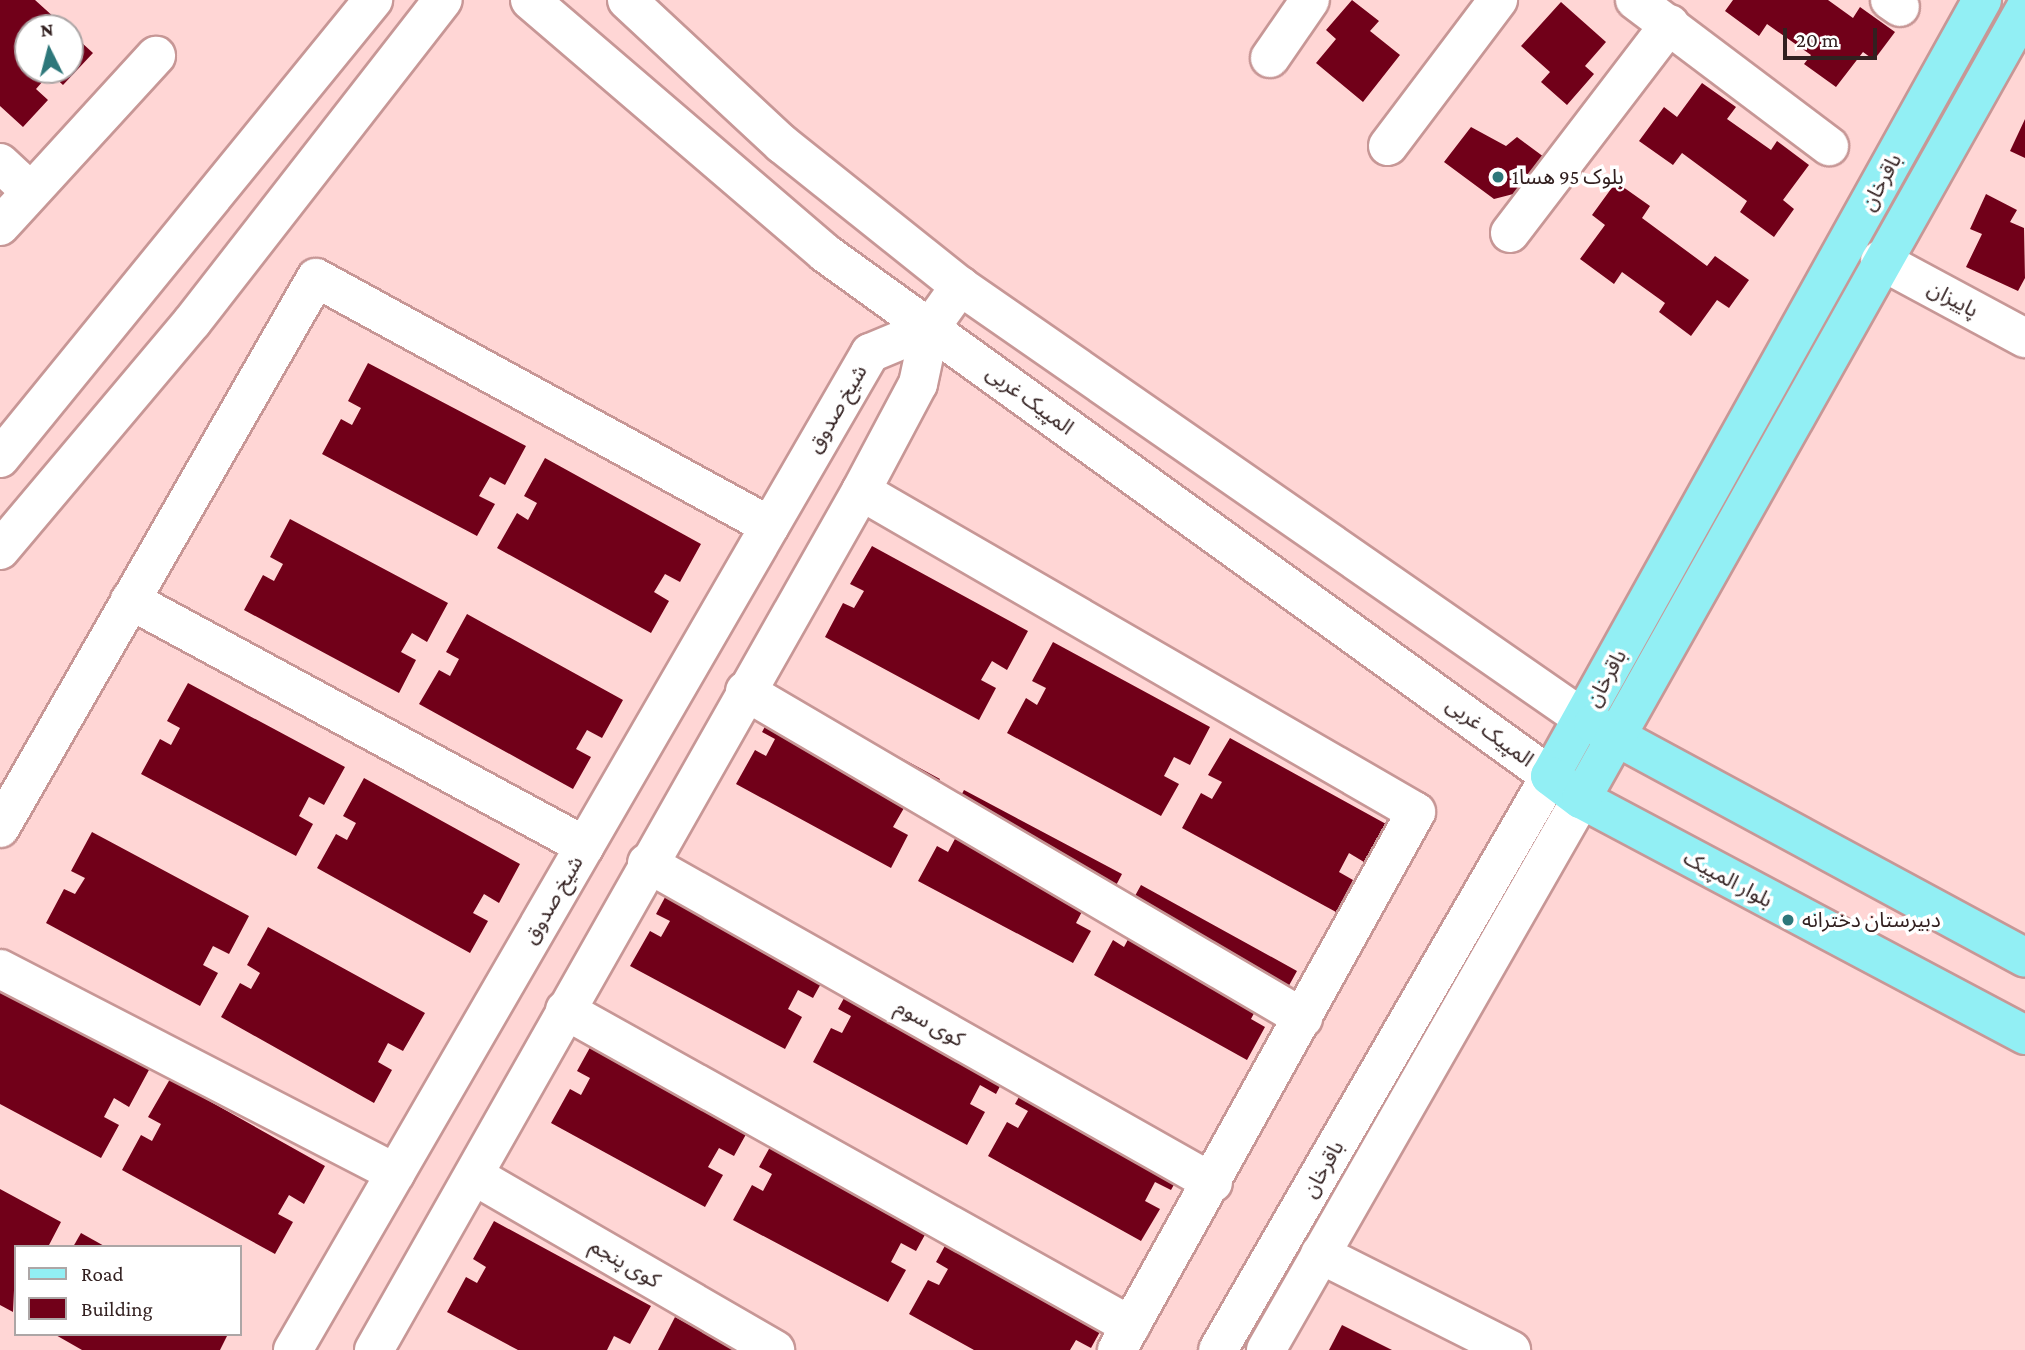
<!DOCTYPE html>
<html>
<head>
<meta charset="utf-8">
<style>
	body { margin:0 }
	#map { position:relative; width:2025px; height:1350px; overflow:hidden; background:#ffd6d5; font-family:"Crimson Pro","Noto Sans Arabic",serif }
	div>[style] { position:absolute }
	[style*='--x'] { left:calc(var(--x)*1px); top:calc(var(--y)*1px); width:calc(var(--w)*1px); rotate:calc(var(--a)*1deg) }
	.building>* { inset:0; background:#710019 }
	.roads { filter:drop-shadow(2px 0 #c79796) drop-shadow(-2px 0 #c79796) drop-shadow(0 2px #c79796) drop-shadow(0 -2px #c79796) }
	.minor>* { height:38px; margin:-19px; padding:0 19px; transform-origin:19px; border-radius:19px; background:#fff }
	.major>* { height:38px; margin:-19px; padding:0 19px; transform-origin:19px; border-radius:19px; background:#92eff4 }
	.dots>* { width:19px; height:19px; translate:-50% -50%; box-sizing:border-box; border:4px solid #fff; border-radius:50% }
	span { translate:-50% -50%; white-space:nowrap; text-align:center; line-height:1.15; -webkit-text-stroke:7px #fff; paint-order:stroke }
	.poi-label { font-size:21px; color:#322020 }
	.left { translate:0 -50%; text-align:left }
	.street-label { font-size:21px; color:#322020 }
	.legend { position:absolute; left:14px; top:1245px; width:228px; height:91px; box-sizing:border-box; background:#fff; border:2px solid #ada6a6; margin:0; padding:9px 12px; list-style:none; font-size:21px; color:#322020 }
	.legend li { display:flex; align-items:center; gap:14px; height:35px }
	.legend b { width:35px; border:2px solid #ada6a6 }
	.north { position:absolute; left:14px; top:14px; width:70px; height:70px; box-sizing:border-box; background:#fff; border:2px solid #ada6a6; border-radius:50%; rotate:354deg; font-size:19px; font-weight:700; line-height:28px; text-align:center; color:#322020 }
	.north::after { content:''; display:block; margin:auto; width:24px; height:32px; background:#2d777a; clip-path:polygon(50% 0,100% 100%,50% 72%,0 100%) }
	.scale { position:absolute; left:1783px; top:28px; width:94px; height:32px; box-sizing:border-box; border:4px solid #322020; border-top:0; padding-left:9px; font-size:21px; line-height:24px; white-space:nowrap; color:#322020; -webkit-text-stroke:5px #fff; paint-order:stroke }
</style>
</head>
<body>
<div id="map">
	<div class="building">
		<i style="clip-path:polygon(0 0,35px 0,66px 28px,28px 28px,28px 70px,70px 70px,70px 32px,93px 53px,63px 85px,50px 73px,36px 89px,48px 100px,23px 127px,0 106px)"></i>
		<i style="clip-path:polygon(1352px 0,1379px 21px,1370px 31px,1400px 55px,1363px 102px,1316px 63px,1336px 39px,1326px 30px)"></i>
		<i style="clip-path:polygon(1733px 0,1828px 0,1853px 18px,1860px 7px,1895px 32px,1874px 60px,1863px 52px,1836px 87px,1804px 64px,1811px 55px,1767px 24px,1759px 36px,1725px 11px)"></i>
		<i style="clip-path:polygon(1561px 2px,1606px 42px,1585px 66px,1594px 74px,1567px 105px,1541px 82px,1550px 72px,1521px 46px)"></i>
		<i style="clip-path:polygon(1702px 83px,1736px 107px,1727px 119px,1771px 150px,1777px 141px,1809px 165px,1783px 200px,1794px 209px,1774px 237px,1740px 212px,1747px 201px,1682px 153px,1673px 165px,1639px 141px,1664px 107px,1677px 117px)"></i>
		<i style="clip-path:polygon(2025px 119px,2025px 158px,2010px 151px)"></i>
		<i style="clip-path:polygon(1471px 127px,1506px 146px,1517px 137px,1544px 157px,1521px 192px,1494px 199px,1444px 162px)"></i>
		<i style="clip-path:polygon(1616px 182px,1650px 206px,1642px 218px,1707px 266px,1715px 256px,1749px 280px,1729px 308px,1717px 300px,1691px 336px,1659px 312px,1665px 303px,1622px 272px,1614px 284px,1580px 259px,1605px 225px,1592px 215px)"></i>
		<i style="clip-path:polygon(1986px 194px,2017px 210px,2010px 222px,2024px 228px,2025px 278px,2018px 291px,1966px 267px,1982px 234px,1970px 229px)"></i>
		<i style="clip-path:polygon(368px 363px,526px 446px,505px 485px,490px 477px,479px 496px,495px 504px,477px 536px,322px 454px,341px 419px,352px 425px,361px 408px,348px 401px)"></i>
		<i style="clip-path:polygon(545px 458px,701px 544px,680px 582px,665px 574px,654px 592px,669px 601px,651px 633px,497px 548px,517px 513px,528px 520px,537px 503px,524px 496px)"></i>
		<i style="clip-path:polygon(290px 519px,448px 603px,427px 642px,412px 633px,401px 652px,416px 660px,399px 693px,244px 610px,263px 575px,274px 581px,283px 564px,270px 557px)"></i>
		<i style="clip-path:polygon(872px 546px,1028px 631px,1007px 670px,992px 661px,981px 680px,996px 688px,979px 720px,825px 637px,843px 603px,854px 608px,864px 591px,850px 584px)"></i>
		<i style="clip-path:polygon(467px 614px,623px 700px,602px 738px,587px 730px,576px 749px,591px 757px,573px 789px,419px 704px,439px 670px,450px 676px,459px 659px,446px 652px)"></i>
		<i style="clip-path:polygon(1053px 642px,1210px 727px,1190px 765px,1174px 757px,1164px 776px,1179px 784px,1161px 816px,1007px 733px,1026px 698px,1037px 705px,1046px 688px,1032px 681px)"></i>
		<i style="clip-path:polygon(188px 683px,345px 767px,324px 805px,309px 797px,299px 816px,313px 824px,296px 856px,141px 774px,160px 739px,171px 745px,180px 728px,167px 721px)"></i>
		<i style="clip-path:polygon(783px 694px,940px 779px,919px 817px,904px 808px,893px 827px,908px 835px,891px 868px,736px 784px,755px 750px,766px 756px,775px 739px,762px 732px)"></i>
		<i style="clip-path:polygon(1230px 738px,1386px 824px,1364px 862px,1349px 853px,1339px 872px,1353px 880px,1336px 912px,1182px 828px,1201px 793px,1212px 799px,1222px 782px,1208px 775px)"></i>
		<i style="clip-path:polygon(364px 778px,520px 864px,499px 903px,484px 894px,473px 913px,488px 921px,470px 953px,317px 868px,336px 834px,347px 840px,356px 823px,343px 816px)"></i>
		<i style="clip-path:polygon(964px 790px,1122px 874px,1102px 912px,1086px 904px,1076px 923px,1091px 931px,1073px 963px,918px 881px,937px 846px,948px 852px,957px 835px,944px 828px)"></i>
		<i style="clip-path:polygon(92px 832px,249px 916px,229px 954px,213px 946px,203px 965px,218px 973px,200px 1006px,46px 923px,64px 889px,75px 894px,85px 878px,71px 871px)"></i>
		<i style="clip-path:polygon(677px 875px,834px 960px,813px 998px,798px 990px,788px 1009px,802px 1017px,785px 1049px,630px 966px,650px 931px,661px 937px,670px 921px,656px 914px)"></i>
		<i style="clip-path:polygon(1141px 885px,1297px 971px,1276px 1009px,1261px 1000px,1251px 1019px,1265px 1027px,1247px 1060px,1094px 975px,1113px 940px,1124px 947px,1133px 930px,1120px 923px)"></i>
		<i style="clip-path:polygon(268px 927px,425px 1013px,403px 1051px,388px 1043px,378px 1062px,392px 1070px,374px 1103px,221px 1017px,240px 983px,251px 989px,260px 973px,247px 965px)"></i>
		<i style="clip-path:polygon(859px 971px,1016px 1055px,996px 1094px,980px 1085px,970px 1104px,985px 1112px,967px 1145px,813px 1062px,831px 1028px,842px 1033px,851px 1016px,838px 1009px)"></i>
		<i style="clip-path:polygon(0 988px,150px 1068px,129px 1107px,114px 1098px,104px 1117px,119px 1125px,101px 1158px,0 1104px)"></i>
		<i style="clip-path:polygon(598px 1033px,755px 1118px,734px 1156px,719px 1148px,708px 1167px,723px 1175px,705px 1207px,551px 1123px,570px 1089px,581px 1095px,590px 1078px,577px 1071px)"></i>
		<i style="clip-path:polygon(1036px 1066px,1192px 1152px,1171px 1190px,1155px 1182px,1145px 1201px,1160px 1209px,1141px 1241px,988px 1156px,1007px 1122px,1018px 1128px,1028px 1111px,1015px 1104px)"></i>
		<i style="clip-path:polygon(170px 1079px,325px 1166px,304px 1204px,289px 1195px,278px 1214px,293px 1222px,275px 1254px,122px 1170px,141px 1135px,152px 1141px,161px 1124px,148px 1117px)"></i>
		<i style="clip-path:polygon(780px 1129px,937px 1213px,916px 1251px,901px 1243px,891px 1262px,906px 1270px,888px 1302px,733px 1220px,752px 1185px,763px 1191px,772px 1174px,759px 1167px)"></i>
		<i style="clip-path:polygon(0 1189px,61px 1222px,48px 1247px,16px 1247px,13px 1312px,0 1305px)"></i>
		<i style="clip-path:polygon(494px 1221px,651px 1306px,630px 1344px,614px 1336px,607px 1350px,518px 1350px,447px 1312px,466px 1277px,477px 1283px,486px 1267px,473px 1259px)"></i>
		<i style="clip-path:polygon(957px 1224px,1112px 1310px,1091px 1348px,1076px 1340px,1070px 1350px,974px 1350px,909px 1314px,928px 1280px,939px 1285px,948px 1269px,936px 1262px)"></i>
		<i style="clip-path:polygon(81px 1233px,106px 1247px,73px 1247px)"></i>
		<i style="clip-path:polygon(675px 1317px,737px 1350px,658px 1350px)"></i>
		<i style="clip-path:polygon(1342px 1325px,1392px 1350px,1329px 1350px)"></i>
		<i style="clip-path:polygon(54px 1334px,228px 1334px,220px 1350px,82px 1350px)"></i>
	</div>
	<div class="roads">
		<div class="minor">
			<i style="--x:530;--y:0;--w:389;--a:40.6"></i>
			<i style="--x:825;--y:253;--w:894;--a:35.81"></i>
			<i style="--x:1550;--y:776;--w:663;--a:120.04"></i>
			<i style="--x:627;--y:0;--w:212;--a:42.9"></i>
			<i style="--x:782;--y:144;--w:228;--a:38.6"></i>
			<i style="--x:960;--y:286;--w:760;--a:34.76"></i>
			<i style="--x:1635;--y:0;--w:243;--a:37"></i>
			<i style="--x:1890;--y:0;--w:12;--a:35"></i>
			<i style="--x:1270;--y:58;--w:70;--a:-55.4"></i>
			<i style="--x:1388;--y:146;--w:183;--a:-53"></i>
			<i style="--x:0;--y:163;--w:42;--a:43.1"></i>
			<i style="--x:0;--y:226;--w:231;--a:-47.5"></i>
			<i style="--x:1510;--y:233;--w:263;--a:-52.6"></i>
			<i style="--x:1880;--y:260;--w:165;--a:28.3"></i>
			<i style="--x:0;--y:458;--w:591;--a:-50.84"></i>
			<i style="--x:861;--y:491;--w:641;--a:30.04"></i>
			<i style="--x:1416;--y:812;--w:616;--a:119.06"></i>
			<i style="--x:0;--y:550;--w:298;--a:-49.9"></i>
			<i style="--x:192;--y:322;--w:408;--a:-52.1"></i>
			<i style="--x:130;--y:600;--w:517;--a:28.4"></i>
			<i style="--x:745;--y:691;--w:647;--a:30.37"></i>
			<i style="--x:0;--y:828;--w:634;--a:-60.12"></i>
			<i style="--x:316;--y:278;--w:517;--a:28.65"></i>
			<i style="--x:647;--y:863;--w:650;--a:29.48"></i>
			<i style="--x:0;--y:969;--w:445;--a:27.3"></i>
			<i style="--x:565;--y:1010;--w:648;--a:29.17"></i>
			<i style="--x:475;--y:1176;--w:347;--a:30.1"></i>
			<i style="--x:1320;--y:1254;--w:214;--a:26.7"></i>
			<i style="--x:293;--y:1350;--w:1152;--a:-59.94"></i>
			<i style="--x:870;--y:353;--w:65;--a:-22.6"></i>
			<i style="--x:374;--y:1350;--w:987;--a:-60.45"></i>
			<i style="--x:861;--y:491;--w:121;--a:-62"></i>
			<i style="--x:918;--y:384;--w:57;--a:-77.9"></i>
			<i style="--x:930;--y:328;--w:52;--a:-54.5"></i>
			<i style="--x:1266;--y:1350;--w:635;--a:-60.24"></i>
		</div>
		<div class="major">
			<i style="--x:1982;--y:0;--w:888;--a:119.1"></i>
			<i style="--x:1550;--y:776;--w:39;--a:37"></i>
			<i style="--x:1581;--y:799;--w:503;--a:27.99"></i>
			<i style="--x:1593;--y:724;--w:491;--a:28.4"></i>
			<i style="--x:1581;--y:799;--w:906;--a:-60.66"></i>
		</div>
	</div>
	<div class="dots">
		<i style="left:1498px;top:177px;background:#2d777a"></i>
		<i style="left:1788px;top:920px;background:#2d777a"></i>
	</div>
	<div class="poi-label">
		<span class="left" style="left:1512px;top:177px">بلوک 95 هسا1</span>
		<span class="left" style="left:1802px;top:920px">دبیرستان دخترانه</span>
	</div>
	<div class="street-label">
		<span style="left:1881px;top:182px;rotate:-61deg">باقرخان</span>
		<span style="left:1953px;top:299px;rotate:28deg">پاییزان</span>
		<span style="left:1030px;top:400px;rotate:36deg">المپیک غربی</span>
		<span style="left:837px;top:409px;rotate:-60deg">شیخ صدوق</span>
		<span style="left:1606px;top:678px;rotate:-61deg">باقرخان</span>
		<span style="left:1490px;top:732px;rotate:36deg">المپیک غربی</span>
		<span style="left:1728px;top:879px;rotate:28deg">بلوار المپیک</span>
		<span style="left:553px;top:900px;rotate:-60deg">شیخ صدوق</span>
		<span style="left:930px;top:1023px;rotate:29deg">کوی سوم</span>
		<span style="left:1323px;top:1169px;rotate:-60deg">باقرخان</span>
		<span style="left:625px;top:1263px;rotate:30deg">کوی پنجم</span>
	</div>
	<ul class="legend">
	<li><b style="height:9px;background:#92eff4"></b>Road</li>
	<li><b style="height:19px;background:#710019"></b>Building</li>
	</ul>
	<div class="north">N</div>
	<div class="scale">20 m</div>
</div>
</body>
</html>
